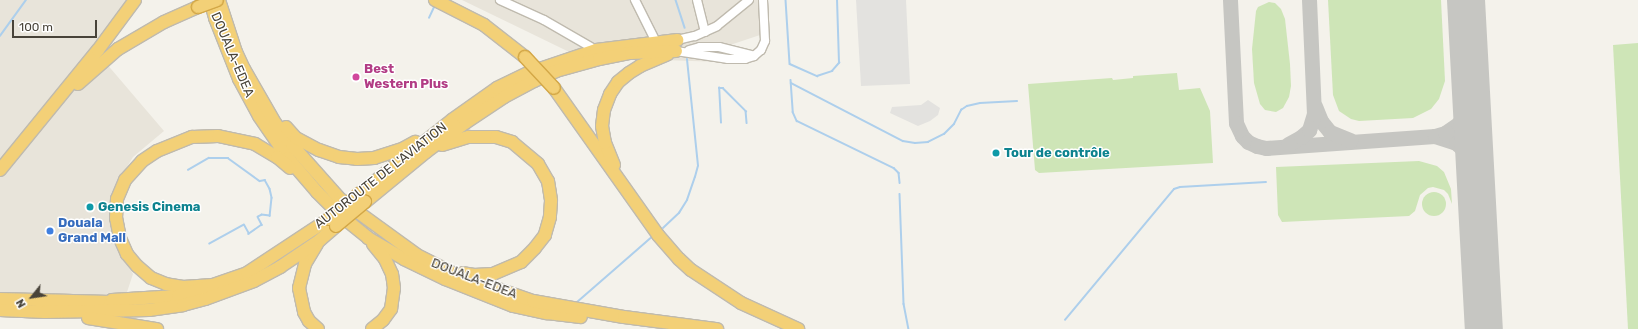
<!DOCTYPE html>
<html>
<head>
<meta charset="utf-8">
<style>
	body { margin:0 }
	#map { position:relative; width:1638px; height:329px; overflow:hidden; background:#f4f2eb; font-family:Rubik,sans-serif }
	div>[style] { position:absolute }
	[style*='--x'] { left:calc(var(--x)*1px); top:calc(var(--y)*1px); width:calc(var(--w)*1px); rotate:calc(var(--a)*1deg) }
	.residential>* { inset:0; background:#e8e4da }
	.green>* { inset:0; background:#cee5b7 }
	.round { border-radius:50% }
	.parking>* { inset:0; background:#e3e2df }
	.stream>* { height:1.5px; margin:-0.75px; padding:0 0.75px; transform-origin:0.75px; border-radius:0.75px; background:#adcfec }
	.taxiway>* { height:15px; margin:-7.5px; padding:0 7.5px; transform-origin:7.5px; border-radius:7.5px; background:#c6c6c2 }
	.runway>* { height:38px; margin:-19px; padding:0 19px; transform-origin:19px; border-radius:19px; background:#c6c6c2 }
	.roads { filter:drop-shadow(1px 0 #bfbaae) drop-shadow(-1px 0 #bfbaae) drop-shadow(0 1px #bfbaae) drop-shadow(0 -1px #bfbaae) }
	.minor>* { height:8px; margin:-4px; padding:0 4px; transform-origin:4px; border-radius:4px; background:#fff }
	.highway>* { height:12px; margin:-6px; padding:0 6px; transform-origin:6px; border-radius:6px; background:#f3d077 }
	.bridges { filter:drop-shadow(1px 0 #d3a747) drop-shadow(-1px 0 #d3a747) drop-shadow(0 1px #d3a747) drop-shadow(0 -1px #d3a747) }
	.highway-bridge>* { height:12px; margin:-6px; padding:0 6px; transform-origin:6px; border-radius:6px; background:#f3d077 }
	.dots>* { width:11px; height:11px; translate:-50% -50%; box-sizing:border-box; border:2px solid #fff; border-radius:50% }
	span { translate:-50% -50%; white-space:nowrap; text-align:center; line-height:1.15; -webkit-text-stroke:3px #fff; paint-order:stroke }
	.street-label { font-size:13px; color:#484339 }
	.hotel-label { font-size:13px; color:#b23c85; font-weight:700 }
	.left { translate:0 -50%; text-align:left }
	.culture-label { font-size:13px; color:#0d838f; font-weight:700 }
	.shop-label { font-size:13px; color:#366cbe; font-weight:700 }
	.north { position:absolute; left:12px; top:277px; width:40px; height:40px; -webkit-text-stroke:3px #fff; paint-order:stroke; rotate:240deg; font-size:11px; font-weight:700; line-height:16px; text-align:center; color:#484339 }
	.north::after { content:''; display:block; margin:auto; width:14px; height:18px; background:#484339; clip-path:polygon(50% 0,100% 100%,50% 72%,0 100%) }
	.scale { position:absolute; left:12px; top:20px; width:85px; height:18px; box-sizing:border-box; border:2px solid #484339; border-top:0; padding-left:5px; font-size:12px; line-height:14px; white-space:nowrap; color:#484339; -webkit-text-stroke:3px #fff; paint-order:stroke }
</style>
</head>
<body>
<div id="map">
	<div class="residential">
		<i style="clip-path:polygon(0 0,127px 0,123px 8px,94px 49px,164px 131px,133px 157px,116px 185px,112px 203px,115px 239px,133px 274px,126px 295px,106px 300px,0 298px)"></i>
		<i style="clip-path:polygon(462px 0,762px 0,762px 12px,760px 35px,727px 46px,722px 62px,632px 59px,596px 65px)"></i>
	</div>
	<div class="green">
		<i style="clip-path:polygon(1328px 0,1441px 0,1445px 81px,1439px 99px,1431px 109px,1413px 118px,1359px 121px,1351px 119px,1339px 111px,1333px 95px)"></i>
		<i style="clip-path:polygon(1269px 2px,1275px 3px,1281px 9px,1285px 19px,1290px 64px,1291px 86px,1289px 97px,1283px 108px,1276px 112px,1265px 110px,1260px 104px,1254px 83px,1252px 49px,1256px 11px,1258px 7px)"></i>
		<i style="clip-path:polygon(1638px 43px,1638px 329px,1628px 329px,1613px 45px)"></i>
		<i style="clip-path:polygon(1177px 73px,1179px 90px,1200px 88px,1210px 111px,1213px 163px,1039px 173px,1035px 170px,1028px 84px,1112px 78px,1113px 80px,1133px 78px,1133px 76px)"></i>
		<i style="clip-path:polygon(1419px 161px,1437px 166px,1444px 172px,1451px 189px,1452px 204px,1448px 194px,1444px 190px,1433px 187px,1428px 188px,1420px 195px,1415px 211px,1409px 216px,1282px 222px,1278px 215px,1276px 167px)"></i>
		<i class="round" style="left:1422px;top:192px;width:24px;height:24px"></i>
	</div>
	<div class="parking">
		<i style="clip-path:polygon(856px 0,906px 0,910px 84px,861px 86px)"></i>
		<i style="clip-path:polygon(928px 100px,940px 108px,938px 115px,930px 121px,918px 126px,890px 113px,892px 107px,921px 105px)"></i>
	</div>
	<div class="stream">
		<i style="--x:676;--y:0;--w:29;--a:72"></i>
		<i style="--x:786;--y:0;--w:64;--a:86.4"></i>
		<i style="--x:790;--y:64;--w:30;--a:24"></i>
		<i style="--x:817;--y:76;--w:16;--a:-18"></i>
		<i style="--x:832;--y:71;--w:11;--a:-49"></i>
		<i style="--x:839;--y:63;--w:63;--a:-91.8"></i>
		<i style="--x:429;--y:18;--w:14;--a:-65"></i>
		<i style="--x:0;--y:36;--w:44;--a:-54.2"></i>
		<i style="--x:791;--y:80;--w:32;--a:86"></i>
		<i style="--x:793;--y:112;--w:10;--a:66"></i>
		<i style="--x:797;--y:121;--w:108;--a:25.9"></i>
		<i style="--x:894;--y:168;--w:7;--a:45"></i>
		<i style="--x:899;--y:173;--w:10;--a:84"></i>
		<i style="--x:791;--y:83;--w:126;--a:27.4"></i>
		<i style="--x:903;--y:141;--w:12;--a:9"></i>
		<i style="--x:915;--y:143;--w:13;--a:-4"></i>
		<i style="--x:928;--y:142;--w:18;--a:-27"></i>
		<i style="--x:944;--y:134;--w:14;--a:-45"></i>
		<i style="--x:954;--y:124;--w:16;--a:-63"></i>
		<i style="--x:961;--y:110;--w:7;--a:-34"></i>
		<i style="--x:967;--y:106;--w:13;--a:-13"></i>
		<i style="--x:980;--y:103;--w:37;--a:-3"></i>
		<i style="--x:721;--y:123;--w:35;--a:-93"></i>
		<i style="--x:719;--y:88;--w:4;--a:0"></i>
		<i style="--x:723;--y:88;--w:33;--a:45"></i>
		<i style="--x:746;--y:111;--w:12;--a:85"></i>
		<i style="--x:188;--y:170;--w:24;--a:-30"></i>
		<i style="--x:209;--y:158;--w:19;--a:0"></i>
		<i style="--x:228;--y:158;--w:39;--a:36"></i>
		<i style="--x:260;--y:181;--w:5;--a:-11"></i>
		<i style="--x:265;--y:180;--w:10;--a:61"></i>
		<i style="--x:270;--y:189;--w:9;--a:77"></i>
		<i style="--x:272;--y:198;--w:18;--a:96"></i>
		<i style="--x:270;--y:216;--w:8;--a:-173"></i>
		<i style="--x:262;--y:215;--w:4;--a:153"></i>
		<i style="--x:258;--y:217;--w:9;--a:63"></i>
		<i style="--x:262;--y:225;--w:16;--a:145"></i>
		<i style="--x:249;--y:234;--w:10;--a:-119"></i>
		<i style="--x:244;--y:225;--w:39;--a:151"></i>
		<i style="--x:900;--y:194;--w:110;--a:87.9"></i>
		<i style="--x:904;--y:304;--w:25;--a:79"></i>
		<i style="--x:663;--y:228;--w:22;--a:-43"></i>
		<i style="--x:679;--y:213;--w:15;--a:-58"></i>
		<i style="--x:687;--y:200;--w:24;--a:-71"></i>
		<i style="--x:695;--y:177;--w:11;--a:-75"></i>
		<i style="--x:698;--y:166;--w:107;--a:-95.9"></i>
		<i style="--x:576;--y:303;--w:101;--a:-41"></i>
		<i style="--x:1065;--y:320;--w:170;--a:-50.2"></i>
		<i style="--x:1174;--y:189;--w:6;--a:-18"></i>
		<i style="--x:1180;--y:187;--w:86;--a:-3.3"></i>
	</div>
	<div class="taxiway">
		<i style="--x:1230;--y:0;--w:123;--a:87.2"></i>
		<i style="--x:1236;--y:123;--w:14;--a:65"></i>
		<i style="--x:1242;--y:136;--w:8;--a:45"></i>
		<i style="--x:1248;--y:142;--w:10;--a:24"></i>
		<i style="--x:1257;--y:146;--w:9;--a:13"></i>
		<i style="--x:1266;--y:148;--w:169;--a:-4.1"></i>
		<i style="--x:1435;--y:136;--w:22;--a:18"></i>
		<i style="--x:1456;--y:143;--w:11;--a:41"></i>
		<i style="--x:1464;--y:150;--w:16;--a:55"></i>
		<i style="--x:1473;--y:163;--w:10;--a:73"></i>
		<i style="--x:1315;--y:106;--w:16;--a:68"></i>
		<i style="--x:1321;--y:121;--w:14;--a:51"></i>
		<i style="--x:1330;--y:132;--w:22;--a:22"></i>
		<i style="--x:1435;--y:136;--w:10;--a:-17"></i>
		<i style="--x:1445;--y:133;--w:16;--a:-35"></i>
		<i style="--x:1458;--y:124;--w:16;--a:-55"></i>
		<i style="--x:1467;--y:111;--w:15;--a:-74"></i>
		<i style="--x:1288;--y:144;--w:15;--a:-28"></i>
		<i style="--x:1301;--y:137;--w:11;--a:-41"></i>
		<i style="--x:1309;--y:130;--w:17;--a:-73"></i>
		<i style="--x:1314;--y:114;--w:114;--a:-92.5"></i>
	</div>
	<div class="runway">
		<i style="--x:1466;--y:0;--w:329;--a:86.9"></i>
	</div>
	<div class="roads">
		<div class="minor">
			<i style="--x:500;--y:0;--w:48;--a:24.4"></i>
			<i style="--x:544;--y:20;--w:60;--a:30"></i>
			<i style="--x:635;--y:0;--w:51;--a:63.4"></i>
			<i style="--x:697;--y:0;--w:33;--a:76"></i>
			<i style="--x:677;--y:40;--w:18;--a:-13"></i>
			<i style="--x:695;--y:36;--w:24;--a:-24"></i>
			<i style="--x:717;--y:26;--w:41;--a:-39.1"></i>
			<i style="--x:689;--y:50;--w:11;--a:-15"></i>
			<i style="--x:700;--y:47;--w:19;--a:0"></i>
			<i style="--x:719;--y:47;--w:36;--a:14"></i>
			<i style="--x:676;--y:51;--w:53;--a:8.7"></i>
			<i style="--x:728;--y:59;--w:17;--a:0"></i>
			<i style="--x:745;--y:59;--w:9;--a:-18"></i>
			<i style="--x:754;--y:56;--w:9;--a:-41"></i>
			<i style="--x:761;--y:50;--w:10;--a:-66"></i>
			<i style="--x:765;--y:41;--w:41;--a:-92.8"></i>
		</div>
		<div class="highway">
			<i style="--x:210;--y:0;--w:19;--a:74"></i>
			<i style="--x:215;--y:18;--w:66;--a:68.5"></i>
			<i style="--x:239;--y:79;--w:42;--a:61.6"></i>
			<i style="--x:259;--y:116;--w:51;--a:55.4"></i>
			<i style="--x:288;--y:158;--w:45;--a:49.5"></i>
			<i style="--x:317;--y:192;--w:33;--a:45"></i>
			<i style="--x:340;--y:215;--w:36;--a:39"></i>
			<i style="--x:368;--y:238;--w:42;--a:30.3"></i>
			<i style="--x:404;--y:259;--w:46;--a:26"></i>
			<i style="--x:445;--y:279;--w:73;--a:21.7"></i>
			<i style="--x:513;--y:306;--w:35;--a:12"></i>
			<i style="--x:547;--y:313;--w:34;--a:7"></i>
			<i style="--x:219;--y:0;--w:55;--a:71.9"></i>
			<i style="--x:236;--y:52;--w:19;--a:65"></i>
			<i style="--x:244;--y:69;--w:62;--a:60.1"></i>
			<i style="--x:275;--y:123;--w:28;--a:52"></i>
			<i style="--x:292;--y:145;--w:72;--a:48.4"></i>
			<i style="--x:340;--y:199;--w:95;--a:36"></i>
			<i style="--x:417;--y:255;--w:39;--a:27"></i>
			<i style="--x:452;--y:273;--w:86;--a:19.1"></i>
			<i style="--x:533;--y:301;--w:92;--a:10"></i>
			<i style="--x:624;--y:317;--w:94;--a:7.4"></i>
			<i style="--x:435;--y:0;--w:55;--a:27"></i>
			<i style="--x:484;--y:25;--w:52;--a:38"></i>
			<i style="--x:78;--y:84;--w:53;--a:-41.2"></i>
			<i style="--x:118;--y:49;--w:53;--a:-30.4"></i>
			<i style="--x:164;--y:22;--w:37;--a:-24"></i>
			<i style="--x:554;--y:88;--w:180;--a:54.7"></i>
			<i style="--x:658;--y:235;--w:32;--a:49"></i>
			<i style="--x:679;--y:259;--w:16;--a:43"></i>
			<i style="--x:691;--y:270;--w:60;--a:33.4"></i>
			<i style="--x:741;--y:303;--w:63;--a:24.5"></i>
			<i style="--x:286;--y:127;--w:15;--a:48"></i>
			<i style="--x:296;--y:138;--w:26;--a:28"></i>
			<i style="--x:319;--y:150;--w:21;--a:19"></i>
			<i style="--x:339;--y:157;--w:18;--a:6"></i>
			<i style="--x:357;--y:159;--w:17;--a:-3"></i>
			<i style="--x:374;--y:158;--w:32;--a:-18"></i>
			<i style="--x:404;--y:148;--w:13;--a:-29"></i>
			<i style="--x:442;--y:145;--w:28;--a:-17"></i>
			<i style="--x:469;--y:137;--w:27;--a:0"></i>
			<i style="--x:496;--y:137;--w:17;--a:17"></i>
			<i style="--x:512;--y:142;--w:34;--a:40"></i>
			<i style="--x:538;--y:164;--w:20;--a:60"></i>
			<i style="--x:548;--y:181;--w:20;--a:81"></i>
			<i style="--x:551;--y:201;--w:16;--a:94"></i>
			<i style="--x:550;--y:217;--w:19;--a:106"></i>
			<i style="--x:545;--y:235;--w:16;--a:128"></i>
			<i style="--x:535;--y:248;--w:20;--a:135"></i>
			<i style="--x:521;--y:262;--w:30;--a:157"></i>
			<i style="--x:493;--y:274;--w:19;--a:177"></i>
			<i style="--x:474;--y:275;--w:11;--a:-170"></i>
			<i style="--x:614;--y:165;--w:24;--a:-112"></i>
			<i style="--x:605;--y:143;--w:17;--a:-100"></i>
			<i style="--x:602;--y:126;--w:16;--a:-83"></i>
			<i style="--x:604;--y:110;--w:17;--a:-69"></i>
			<i style="--x:610;--y:94;--w:14;--a:-56"></i>
			<i style="--x:618;--y:82;--w:14;--a:-39"></i>
			<i style="--x:629;--y:73;--w:13;--a:-32"></i>
			<i style="--x:640;--y:66;--w:30;--a:-23"></i>
			<i style="--x:0;--y:170;--w:155;--a:-50.8"></i>
			<i style="--x:98;--y:50;--w:62;--a:-53.5"></i>
			<i style="--x:358;--y:195;--w:120;--a:-38.6"></i>
			<i style="--x:452;--y:120;--w:55;--a:-35.4"></i>
			<i style="--x:497;--y:88;--w:34;--a:-26"></i>
			<i style="--x:528;--y:73;--w:72;--a:-18.7"></i>
			<i style="--x:596;--y:50;--w:82;--a:-7"></i>
			<i style="--x:365;--y:202;--w:79;--a:-39.3"></i>
			<i style="--x:426;--y:152;--w:49;--a:-36.6"></i>
			<i style="--x:465;--y:123;--w:47;--a:-33.7"></i>
			<i style="--x:504;--y:97;--w:34;--a:-28"></i>
			<i style="--x:534;--y:81;--w:24;--a:-24"></i>
			<i style="--x:556;--y:71;--w:45;--a:-15.6"></i>
			<i style="--x:599;--y:59;--w:33;--a:-11"></i>
			<i style="--x:631;--y:53;--w:45;--a:-2.5"></i>
			<i style="--x:317;--y:244;--w:23;--a:121"></i>
			<i style="--x:305;--y:264;--w:25;--a:104"></i>
			<i style="--x:299;--y:288;--w:25;--a:78"></i>
			<i style="--x:304;--y:312;--w:10;--a:61"></i>
			<i style="--x:309;--y:321;--w:12;--a:42"></i>
			<i style="--x:213;--y:285;--w:30;--a:176"></i>
			<i style="--x:183;--y:287;--w:17;--a:-170"></i>
			<i style="--x:166;--y:284;--w:16;--a:-158"></i>
			<i style="--x:151;--y:278;--w:18;--a:-139"></i>
			<i style="--x:137;--y:266;--w:16;--a:-130"></i>
			<i style="--x:127;--y:254;--w:17;--a:-114"></i>
			<i style="--x:120;--y:238;--w:20;--a:-101"></i>
			<i style="--x:116;--y:218;--w:19;--a:-87"></i>
			<i style="--x:117;--y:199;--w:21;--a:-67"></i>
			<i style="--x:125;--y:180;--w:25;--a:-48"></i>
			<i style="--x:142;--y:161;--w:18;--a:-34"></i>
			<i style="--x:157;--y:151;--w:38;--a:-22"></i>
			<i style="--x:192;--y:137;--w:26;--a:-2"></i>
			<i style="--x:218;--y:136;--w:38;--a:12"></i>
			<i style="--x:255;--y:144;--w:26;--a:31"></i>
			<i style="--x:277;--y:157;--w:17;--a:40"></i>
			<i style="--x:0;--y:299;--w:110;--a:1.6"></i>
			<i style="--x:110;--y:302;--w:3;--a:-45"></i>
			<i style="--x:112;--y:300;--w:66;--a:-3.5"></i>
			<i style="--x:178;--y:296;--w:37;--a:-17"></i>
			<i style="--x:213;--y:285;--w:36;--a:-19"></i>
			<i style="--x:247;--y:273;--w:98;--a:-33.4"></i>
			<i style="--x:0;--y:310;--w:45;--a:2.5"></i>
			<i style="--x:45;--y:312;--w:104;--a:-1.1"></i>
			<i style="--x:149;--y:310;--w:34;--a:-8"></i>
			<i style="--x:183;--y:305;--w:23;--a:-15"></i>
			<i style="--x:205;--y:299;--w:52;--a:-20.2"></i>
			<i style="--x:254;--y:281;--w:30;--a:-28"></i>
			<i style="--x:280;--y:267;--w:48;--a:-34"></i>
			<i style="--x:320;--y:240;--w:21;--a:-41"></i>
			<i style="--x:88;--y:318;--w:70;--a:9.1"></i>
			<i style="--x:372;--y:329;--w:14;--a:-39"></i>
			<i style="--x:383;--y:320;--w:14;--a:-54"></i>
			<i style="--x:391;--y:309;--w:21;--a:-82"></i>
			<i style="--x:394;--y:288;--w:14;--a:-98"></i>
			<i style="--x:392;--y:274;--w:17;--a:-115"></i>
			<i style="--x:385;--y:259;--w:19;--a:-129"></i>
		</div>
	</div>
	<div class="bridges">
		<div class="highway-bridge">
			<i style="--x:198;--y:7;--w:20;--a:-20"></i>
			<i style="--x:525;--y:57;--w:42;--a:46.9"></i>
			<i style="--x:329;--y:219;--w:38;--a:-40"></i>
			<i style="--x:336;--y:226;--w:38;--a:-40"></i>
		</div>
	</div>
	<div class="dots">
		<i style="left:356px;top:77px;background:#d1479c"></i>
		<i style="left:996px;top:153px;background:#0f9aa8"></i>
		<i style="left:90px;top:207px;background:#0f9aa8"></i>
		<i style="left:50px;top:231px;background:#3f7fe0"></i>
	</div>
	<div class="street-label">
		<span style="left:232px;top:55px;rotate:67deg">DOUALA-EDEA</span>
		<span style="left:381px;top:176px;rotate:-38deg">AUTOROUTE DE L'AVIATION</span>
		<span style="left:474px;top:279px;rotate:21deg">DOUALA-EDEA</span>
	</div>
	<div class="hotel-label">
		<span class="left" style="left:364px;top:77px">Best<br>Western Plus</span>
	</div>
	<div class="culture-label">
		<span class="left" style="left:1004px;top:153px">Tour de contrôle</span>
		<span class="left" style="left:98px;top:207px">Genesis Cinema</span>
	</div>
	<div class="shop-label">
		<span class="left" style="left:58px;top:231px">Douala<br>Grand Mall</span>
	</div>
	<div class="north">N</div>
	<div class="scale">100 m</div>
</div>
</body>
</html>
